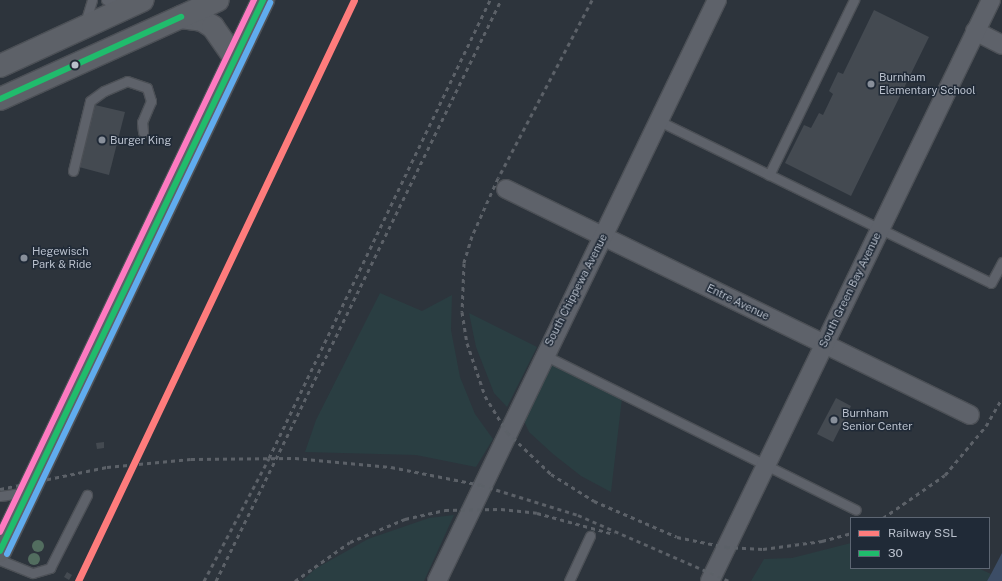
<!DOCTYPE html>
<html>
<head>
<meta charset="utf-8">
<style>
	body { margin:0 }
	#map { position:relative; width:1002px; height:581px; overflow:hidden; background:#2d343c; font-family:"Public Sans",sans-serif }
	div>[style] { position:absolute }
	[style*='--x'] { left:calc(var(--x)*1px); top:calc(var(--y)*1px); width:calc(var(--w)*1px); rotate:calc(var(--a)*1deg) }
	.green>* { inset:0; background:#2a3e42 }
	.water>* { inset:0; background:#3c4d66 }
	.building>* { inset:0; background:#444a51 }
	.roads { filter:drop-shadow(1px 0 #4c5056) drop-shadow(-1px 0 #4c5056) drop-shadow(0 1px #4c5056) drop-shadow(0 -1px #4c5056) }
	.service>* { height:9px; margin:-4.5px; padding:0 4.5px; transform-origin:4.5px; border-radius:4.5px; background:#5e626a }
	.minor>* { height:18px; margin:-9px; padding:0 9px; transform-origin:9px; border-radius:9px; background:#5e626a }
	.secondary>* { height:22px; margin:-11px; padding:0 11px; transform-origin:11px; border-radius:11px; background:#5d6168 }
	.rail>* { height:3px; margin-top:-1.5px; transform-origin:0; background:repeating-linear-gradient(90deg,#5c6168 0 4px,transparent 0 8px) }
	.bus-1>* { height:6px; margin:-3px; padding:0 3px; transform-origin:3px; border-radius:3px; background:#20bc6c }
	.bus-2>* { height:6px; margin:-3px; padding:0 3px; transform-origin:3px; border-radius:3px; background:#60acee }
	.bus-3>* { height:6px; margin:-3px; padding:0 3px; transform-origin:3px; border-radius:3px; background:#fe7ac1 }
	.rail-1>* { height:7px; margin:-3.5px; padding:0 3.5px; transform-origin:3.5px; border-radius:3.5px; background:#fe7c7c }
	.trees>* { width:12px; height:12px; margin:-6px; border-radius:50%; background:#526d5f }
	.dots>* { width:11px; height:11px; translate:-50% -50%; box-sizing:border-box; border:2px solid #202a37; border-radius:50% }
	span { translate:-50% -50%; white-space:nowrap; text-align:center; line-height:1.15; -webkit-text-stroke:3px #202a37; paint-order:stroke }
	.poi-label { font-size:11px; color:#b9c0cc }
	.left { translate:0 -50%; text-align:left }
	.street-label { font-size:11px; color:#b9c0cc }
	.legend { position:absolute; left:850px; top:517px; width:140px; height:52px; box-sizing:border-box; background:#202a37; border:1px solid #5d6673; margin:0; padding:5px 7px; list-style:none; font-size:12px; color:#b9c0cc }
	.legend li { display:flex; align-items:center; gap:8px; height:20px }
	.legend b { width:20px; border:1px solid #5d6673 }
</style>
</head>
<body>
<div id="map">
	<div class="green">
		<i style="clip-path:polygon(380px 293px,422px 311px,452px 295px,451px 330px,460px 377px,475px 414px,493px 439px,476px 467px,416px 455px,305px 452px,316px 420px)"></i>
		<i style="clip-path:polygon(469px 313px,537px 347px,507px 407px,494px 393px,476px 347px)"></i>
		<i style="clip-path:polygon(551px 363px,622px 398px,611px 492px,581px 476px,553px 454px,529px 432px,524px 421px)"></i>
		<i style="clip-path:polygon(454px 515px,424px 581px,302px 581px,315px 569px,368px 539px,429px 518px)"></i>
		<i style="clip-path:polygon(851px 543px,851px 568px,978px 568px,991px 574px,987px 581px,751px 581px,764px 559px,792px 558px)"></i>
	</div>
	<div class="water">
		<i style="clip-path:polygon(1002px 553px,1002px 581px,987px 581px,991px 574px)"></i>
	</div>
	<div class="building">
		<i style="clip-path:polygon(874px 10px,929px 37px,851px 196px,785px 163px,804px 125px,811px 128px,819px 113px,823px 115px,833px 94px,829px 91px,838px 72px,843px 74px)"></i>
		<i style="clip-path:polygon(95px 105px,125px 112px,109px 175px,79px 167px)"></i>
		<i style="clip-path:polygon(836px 398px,851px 406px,833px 442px,817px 434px)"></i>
		<i style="clip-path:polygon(104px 442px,104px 448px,97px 449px,96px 443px)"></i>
		<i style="clip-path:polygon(67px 572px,72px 575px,69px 580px,64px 577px)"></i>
	</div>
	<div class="roads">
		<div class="service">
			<i style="--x:106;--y:0;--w:17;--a:17"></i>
			<i style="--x:85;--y:23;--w:24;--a:-73"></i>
			<i style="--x:659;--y:121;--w:369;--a:26"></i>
			<i style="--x:991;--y:283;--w:24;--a:-62"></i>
			<i style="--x:73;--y:171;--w:72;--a:-76.3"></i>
			<i style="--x:90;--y:101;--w:17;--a:-36"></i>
			<i style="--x:104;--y:91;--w:25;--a:-23"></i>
			<i style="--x:127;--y:81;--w:21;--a:19"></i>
			<i style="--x:147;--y:88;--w:14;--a:73"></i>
			<i style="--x:151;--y:101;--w:23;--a:113"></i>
			<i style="--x:142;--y:122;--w:10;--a:84"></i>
			<i style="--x:769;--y:175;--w:195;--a:-64.1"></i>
			<i style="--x:544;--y:355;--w:348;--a:26.4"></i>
			<i style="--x:0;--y:496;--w:27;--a:-8"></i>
			<i style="--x:0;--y:560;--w:35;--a:22"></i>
			<i style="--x:33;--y:573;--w:18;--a:-16"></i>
			<i style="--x:50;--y:568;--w:82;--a:-63.1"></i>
			<i style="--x:569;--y:581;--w:50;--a:-65"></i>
		</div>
		<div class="minor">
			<i style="--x:975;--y:31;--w:30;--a:27"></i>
			<i style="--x:506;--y:189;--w:516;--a:25.97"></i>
			<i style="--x:437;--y:581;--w:645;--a:-64.27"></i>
			<i style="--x:710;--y:581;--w:645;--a:-64.19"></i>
		</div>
		<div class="secondary">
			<i style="--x:181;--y:17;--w:21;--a:8"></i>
			<i style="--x:202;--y:20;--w:13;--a:32"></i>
			<i style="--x:213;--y:27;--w:38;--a:55"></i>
			<i style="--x:0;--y:66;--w:157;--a:-24.8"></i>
			<i style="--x:0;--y:99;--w:239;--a:-24.4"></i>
			<i style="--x:0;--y:551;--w:611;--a:-64.48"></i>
		</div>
	</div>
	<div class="rail">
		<i style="--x:592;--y:0;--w:201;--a:117.8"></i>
		<i style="--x:498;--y:178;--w:64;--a:114.1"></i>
		<i style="--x:472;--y:236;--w:28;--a:107"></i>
		<i style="--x:464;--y:263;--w:49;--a:92.3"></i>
		<i style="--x:462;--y:312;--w:31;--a:81"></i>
		<i style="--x:467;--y:343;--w:56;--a:71.2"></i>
		<i style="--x:485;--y:396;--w:42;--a:58.6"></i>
		<i style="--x:507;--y:432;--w:61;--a:43.7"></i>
		<i style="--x:551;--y:474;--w:51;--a:32.1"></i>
		<i style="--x:594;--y:501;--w:90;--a:23.4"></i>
		<i style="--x:677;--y:537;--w:50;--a:11.5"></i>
		<i style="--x:726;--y:547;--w:37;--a:3"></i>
		<i style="--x:763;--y:549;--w:60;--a:-7.7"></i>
		<i style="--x:822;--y:541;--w:30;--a:-15"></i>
		<i style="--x:0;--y:489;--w:109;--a:-11.6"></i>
		<i style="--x:107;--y:467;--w:84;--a:-5.4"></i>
		<i style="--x:191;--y:459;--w:104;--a:-0.6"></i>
		<i style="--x:295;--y:458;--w:96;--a:5.4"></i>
		<i style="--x:391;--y:467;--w:92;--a:11.3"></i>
		<i style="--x:481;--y:485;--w:102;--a:17.2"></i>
		<i style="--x:578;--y:515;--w:165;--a:23.6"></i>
		<i style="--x:883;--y:518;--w:75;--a:-34.7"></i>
		<i style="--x:945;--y:475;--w:64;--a:-50.1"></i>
		<i style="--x:986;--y:426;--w:32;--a:-60"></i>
		<i style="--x:204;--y:581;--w:139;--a:-62.1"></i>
		<i style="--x:269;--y:458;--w:509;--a:-64.24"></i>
		<i style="--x:216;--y:581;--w:647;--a:-63.87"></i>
		<i style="--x:295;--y:581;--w:67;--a:-35.3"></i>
		<i style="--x:350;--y:542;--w:60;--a:-22.7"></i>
		<i style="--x:405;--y:519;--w:41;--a:-12.7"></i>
		<i style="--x:445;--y:510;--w:56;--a:-1"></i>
		<i style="--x:501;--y:509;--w:36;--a:6"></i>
		<i style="--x:537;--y:513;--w:80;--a:15.3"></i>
	</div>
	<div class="bus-1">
		<i style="--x:0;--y:99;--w:199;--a:-24.4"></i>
		<i style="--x:0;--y:551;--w:611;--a:-64.48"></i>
	</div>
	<div class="bus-2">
		<i style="--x:7;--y:554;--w:611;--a:-64.48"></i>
	</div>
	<div class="bus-3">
		<i style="--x:0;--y:532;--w:590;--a:-64.48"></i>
	</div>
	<div class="rail-1">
		<i style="--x:78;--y:581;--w:643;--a:-64.59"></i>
	</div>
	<div class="trees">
		<i style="left:38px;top:546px"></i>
		<i style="left:34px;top:559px"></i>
	</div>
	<div class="dots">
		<i style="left:75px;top:65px;background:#b9c0cc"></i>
		<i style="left:871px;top:84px;background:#888f9a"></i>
		<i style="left:102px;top:140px;background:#888f9a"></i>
		<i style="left:24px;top:258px;background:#888f9a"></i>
		<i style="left:834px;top:420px;background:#888f9a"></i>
	</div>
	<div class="poi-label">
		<span class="left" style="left:879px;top:84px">Burnham<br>Elementary School</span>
		<span class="left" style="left:110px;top:140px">Burger King</span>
		<span class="left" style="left:32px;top:258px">Hegewisch<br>Park &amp; Ride</span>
		<span class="left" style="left:842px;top:420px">Burnham<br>Senior Center</span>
	</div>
	<div class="street-label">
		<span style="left:576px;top:290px;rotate:-63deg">South Chippewa Avenue</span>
		<span style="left:850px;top:290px;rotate:-64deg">South Green Bay Avenue</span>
		<span style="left:738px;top:302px;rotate:26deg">Entre Avenue</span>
	</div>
	<ul class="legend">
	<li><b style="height:5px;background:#fe7c7c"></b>Railway SSL</li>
	<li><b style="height:5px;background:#20bc6c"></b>30</li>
	</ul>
</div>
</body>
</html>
